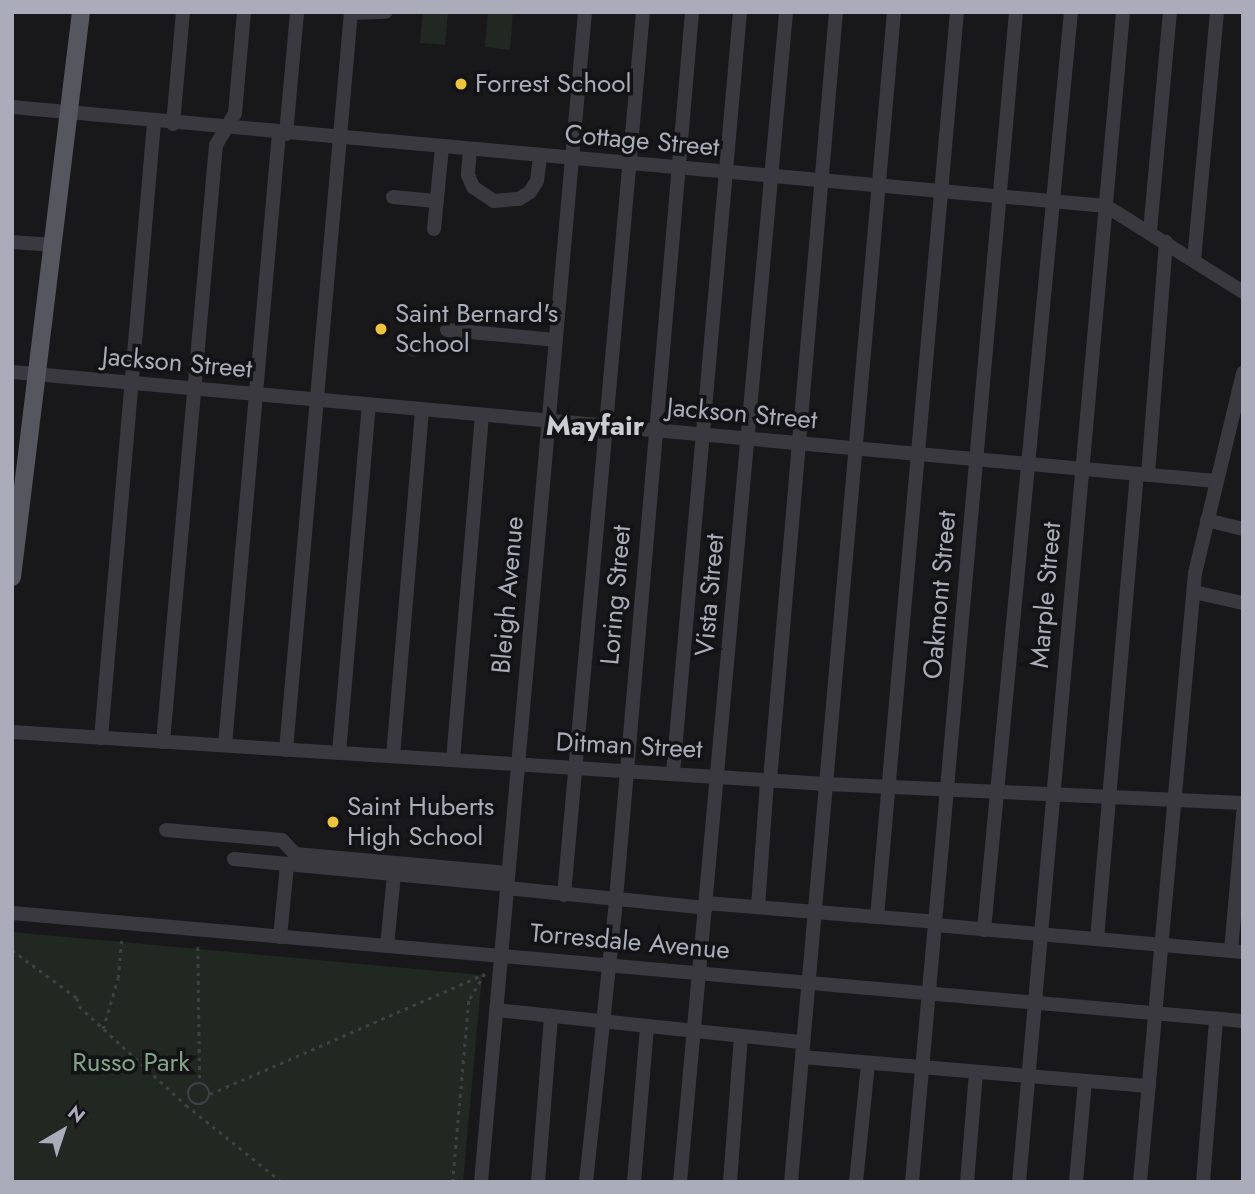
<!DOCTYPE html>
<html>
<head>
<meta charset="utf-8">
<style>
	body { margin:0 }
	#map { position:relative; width:1255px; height:1194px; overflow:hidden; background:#18181a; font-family:Jost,sans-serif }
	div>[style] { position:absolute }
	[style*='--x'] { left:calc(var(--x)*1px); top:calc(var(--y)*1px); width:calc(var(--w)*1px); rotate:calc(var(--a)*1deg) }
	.green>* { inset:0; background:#202821 }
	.round { border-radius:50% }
	.path>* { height:2.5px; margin-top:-1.25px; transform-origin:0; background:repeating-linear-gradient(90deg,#3f4046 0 3.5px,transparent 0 8.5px) }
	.path>.ring { margin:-1.25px; padding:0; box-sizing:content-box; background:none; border:2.5px solid #3f4046; border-radius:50% }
	.minor>* { height:14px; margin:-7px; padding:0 7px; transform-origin:7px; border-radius:7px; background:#39393f }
	.major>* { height:18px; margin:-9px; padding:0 9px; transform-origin:9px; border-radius:9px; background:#55565e }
	.dots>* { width:19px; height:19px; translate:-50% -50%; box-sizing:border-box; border:4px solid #131315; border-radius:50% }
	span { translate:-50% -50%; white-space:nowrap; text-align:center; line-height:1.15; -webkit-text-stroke:7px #131315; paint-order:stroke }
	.poi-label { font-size:26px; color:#aaadb9 }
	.left { translate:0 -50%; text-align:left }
	.street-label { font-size:26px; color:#aaadb9 }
	.park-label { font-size:26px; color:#82a487 }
	.neighbourhood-label { font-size:28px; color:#cbcdd5; font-weight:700 }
	.frame { position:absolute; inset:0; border:14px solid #aaadb9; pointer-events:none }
	.north { position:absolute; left:28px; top:1096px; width:70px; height:70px; -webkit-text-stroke:5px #131315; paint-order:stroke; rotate:39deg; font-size:19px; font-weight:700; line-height:28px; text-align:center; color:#aaadb9 }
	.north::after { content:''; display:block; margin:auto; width:24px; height:32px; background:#aaadb9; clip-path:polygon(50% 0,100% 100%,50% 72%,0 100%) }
</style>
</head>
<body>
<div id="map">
	<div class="green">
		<i style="clip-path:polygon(423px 12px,448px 12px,445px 45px,420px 43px)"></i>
		<i style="clip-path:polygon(488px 12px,513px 12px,510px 50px,485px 47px)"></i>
		<i class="round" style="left:404px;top:337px;width:20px;height:20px"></i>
		<i style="clip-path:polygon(12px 932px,482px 975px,463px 1182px,12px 1182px)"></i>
	</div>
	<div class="path">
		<i style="--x:198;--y:947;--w:136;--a:89.2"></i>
		<i style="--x:12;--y:950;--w:81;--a:36.4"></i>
		<i style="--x:77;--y:998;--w:8;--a:76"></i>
		<i style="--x:79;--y:1006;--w:146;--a:42.8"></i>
		<i style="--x:186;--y:1105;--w:123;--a:38.7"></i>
		<i style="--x:103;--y:1029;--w:53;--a:-73.6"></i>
		<i style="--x:118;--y:978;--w:38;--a:-85"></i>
		<i class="ring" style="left:188px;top:1083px;width:19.5px;height:19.5px"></i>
		<i style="--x:210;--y:1094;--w:300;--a:-23.6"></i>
		<i style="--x:485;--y:974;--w:31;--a:121"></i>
		<i style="--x:469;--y:1001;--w:182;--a:95.1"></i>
	</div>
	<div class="minor">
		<i style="--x:351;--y:13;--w:35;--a:-2"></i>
		<i style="--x:12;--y:107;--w:1098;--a:5.17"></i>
		<i style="--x:1106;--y:206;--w:162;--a:32.1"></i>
		<i style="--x:173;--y:124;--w:112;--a:-84.9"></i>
		<i style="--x:286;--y:134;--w:122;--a:-84.8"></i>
		<i style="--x:470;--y:150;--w:25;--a:95"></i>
		<i style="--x:468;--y:175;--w:13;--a:67"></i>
		<i style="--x:473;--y:187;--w:25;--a:34"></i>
		<i style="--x:494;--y:201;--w:25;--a:-5"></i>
		<i style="--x:519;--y:199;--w:13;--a:-32"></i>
		<i style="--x:530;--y:192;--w:13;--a:-58"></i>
		<i style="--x:537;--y:181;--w:25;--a:-83"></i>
		<i style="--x:393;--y:197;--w:43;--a:5.3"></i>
		<i style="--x:434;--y:229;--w:82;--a:-84.4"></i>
		<i style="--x:1150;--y:231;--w:220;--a:-84.8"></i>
		<i style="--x:12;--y:242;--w:41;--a:4.2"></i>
		<i style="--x:1194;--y:260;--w:249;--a:-84.7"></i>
		<i style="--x:447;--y:330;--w:109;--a:5.2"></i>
		<i style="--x:12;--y:372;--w:1209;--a:5.17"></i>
		<i style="--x:1148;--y:475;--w:234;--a:-85.6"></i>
		<i style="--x:1207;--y:520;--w:37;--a:14"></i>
		<i style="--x:1194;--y:592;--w:50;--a:12.7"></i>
		<i style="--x:12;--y:732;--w:816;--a:3.66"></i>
		<i style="--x:826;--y:784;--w:417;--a:2.6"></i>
		<i style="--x:101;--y:738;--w:618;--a:-85.08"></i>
		<i style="--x:163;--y:742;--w:599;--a:-84.93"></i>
		<i style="--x:216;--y:145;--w:37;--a:-59"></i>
		<i style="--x:235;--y:113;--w:101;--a:-84.9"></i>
		<i style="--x:225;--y:745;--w:614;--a:-84.96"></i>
		<i style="--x:286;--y:750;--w:741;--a:-84.97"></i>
		<i style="--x:339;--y:753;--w:350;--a:-85.1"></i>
		<i style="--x:393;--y:756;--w:347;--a:-85.2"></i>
		<i style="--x:453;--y:760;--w:345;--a:-85.2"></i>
		<i style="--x:673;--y:773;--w:764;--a:-84.97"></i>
		<i style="--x:770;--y:780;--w:771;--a:-85.09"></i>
		<i style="--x:166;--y:830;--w:116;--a:4.9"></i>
		<i style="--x:282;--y:840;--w:19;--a:47"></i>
		<i style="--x:295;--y:854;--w:214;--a:5.1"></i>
		<i style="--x:234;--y:859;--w:274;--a:5.4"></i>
		<i style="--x:507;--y:888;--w:200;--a:5.7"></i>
		<i style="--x:564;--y:895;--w:887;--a:-84.89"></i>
		<i style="--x:706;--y:903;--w:230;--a:4.7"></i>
		<i style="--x:758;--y:907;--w:127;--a:-85.9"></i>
		<i style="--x:12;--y:913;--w:1236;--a:5.01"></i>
		<i style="--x:877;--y:917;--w:909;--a:-84.95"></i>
		<i style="--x:935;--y:925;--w:309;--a:5"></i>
		<i style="--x:984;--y:930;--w:922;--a:-84.59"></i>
		<i style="--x:280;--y:937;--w:72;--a:-84.4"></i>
		<i style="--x:1097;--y:939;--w:467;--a:-85.1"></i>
		<i style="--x:387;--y:946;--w:71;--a:-84.4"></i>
		<i style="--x:1231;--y:951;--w:139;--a:-85"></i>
		<i style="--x:496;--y:1010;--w:309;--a:6"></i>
		<i style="--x:802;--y:1057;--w:348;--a:4.8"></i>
		<i style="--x:481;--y:1182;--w:1175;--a:-84.92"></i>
		<i style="--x:538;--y:1182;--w:167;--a:-85.5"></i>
		<i style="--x:586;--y:1182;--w:285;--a:-83.9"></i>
		<i style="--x:616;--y:899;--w:890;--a:-85.1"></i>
		<i style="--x:634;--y:1182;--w:156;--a:-85.2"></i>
		<i style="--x:680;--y:1182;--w:1175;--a:-84.82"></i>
		<i style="--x:730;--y:1182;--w:145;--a:-85.7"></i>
		<i style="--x:791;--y:1182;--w:1175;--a:-84.97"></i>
		<i style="--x:856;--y:1182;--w:119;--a:-84.2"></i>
		<i style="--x:912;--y:1182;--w:1175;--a:-84.92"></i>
		<i style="--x:967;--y:1182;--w:110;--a:-85.3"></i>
		<i style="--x:1019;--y:1182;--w:1175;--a:-84.92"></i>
		<i style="--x:1076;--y:1182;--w:101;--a:-84.9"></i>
		<i style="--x:1140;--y:1182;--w:611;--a:-84.84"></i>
		<i style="--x:1195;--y:573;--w:206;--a:-76.5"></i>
		<i style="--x:1203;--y:1182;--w:164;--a:-85.4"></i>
	</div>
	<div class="major">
		<i style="--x:12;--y:577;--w:569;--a:-83.04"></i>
	</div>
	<div class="dots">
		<i style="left:461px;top:84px;background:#edc43c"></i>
		<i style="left:381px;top:329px;background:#edc43c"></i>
		<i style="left:333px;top:822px;background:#edc43c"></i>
	</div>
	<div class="poi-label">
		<span class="left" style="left:475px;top:84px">Forrest School</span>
		<span class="left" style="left:395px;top:329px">Saint Bernard's<br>School</span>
		<span class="left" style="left:347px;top:822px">Saint Huberts<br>High School</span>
	</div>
	<div class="street-label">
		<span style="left:642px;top:141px;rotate:5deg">Cottage Street</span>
		<span style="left:177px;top:363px;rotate:5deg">Jackson Street</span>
		<span style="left:742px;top:414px;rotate:5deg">Jackson Street</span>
		<span style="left:508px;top:595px;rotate:-85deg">Bleigh Avenue</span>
		<span style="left:616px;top:595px;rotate:-85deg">Loring Street</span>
		<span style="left:710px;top:595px;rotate:-85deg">Vista Street</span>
		<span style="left:940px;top:595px;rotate:-85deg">Oakmont Street</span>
		<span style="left:1046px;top:595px;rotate:-85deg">Marple Street</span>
		<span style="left:629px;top:746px;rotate:3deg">Ditman Street</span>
		<span style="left:630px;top:942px;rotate:5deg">Torresdale Avenue</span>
	</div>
	<div class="park-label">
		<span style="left:131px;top:1063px">Russo Park</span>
	</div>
	<div class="neighbourhood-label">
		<span style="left:595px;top:426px">Mayfair</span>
	</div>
	<div class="frame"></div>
	<div class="north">N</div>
</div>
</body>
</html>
